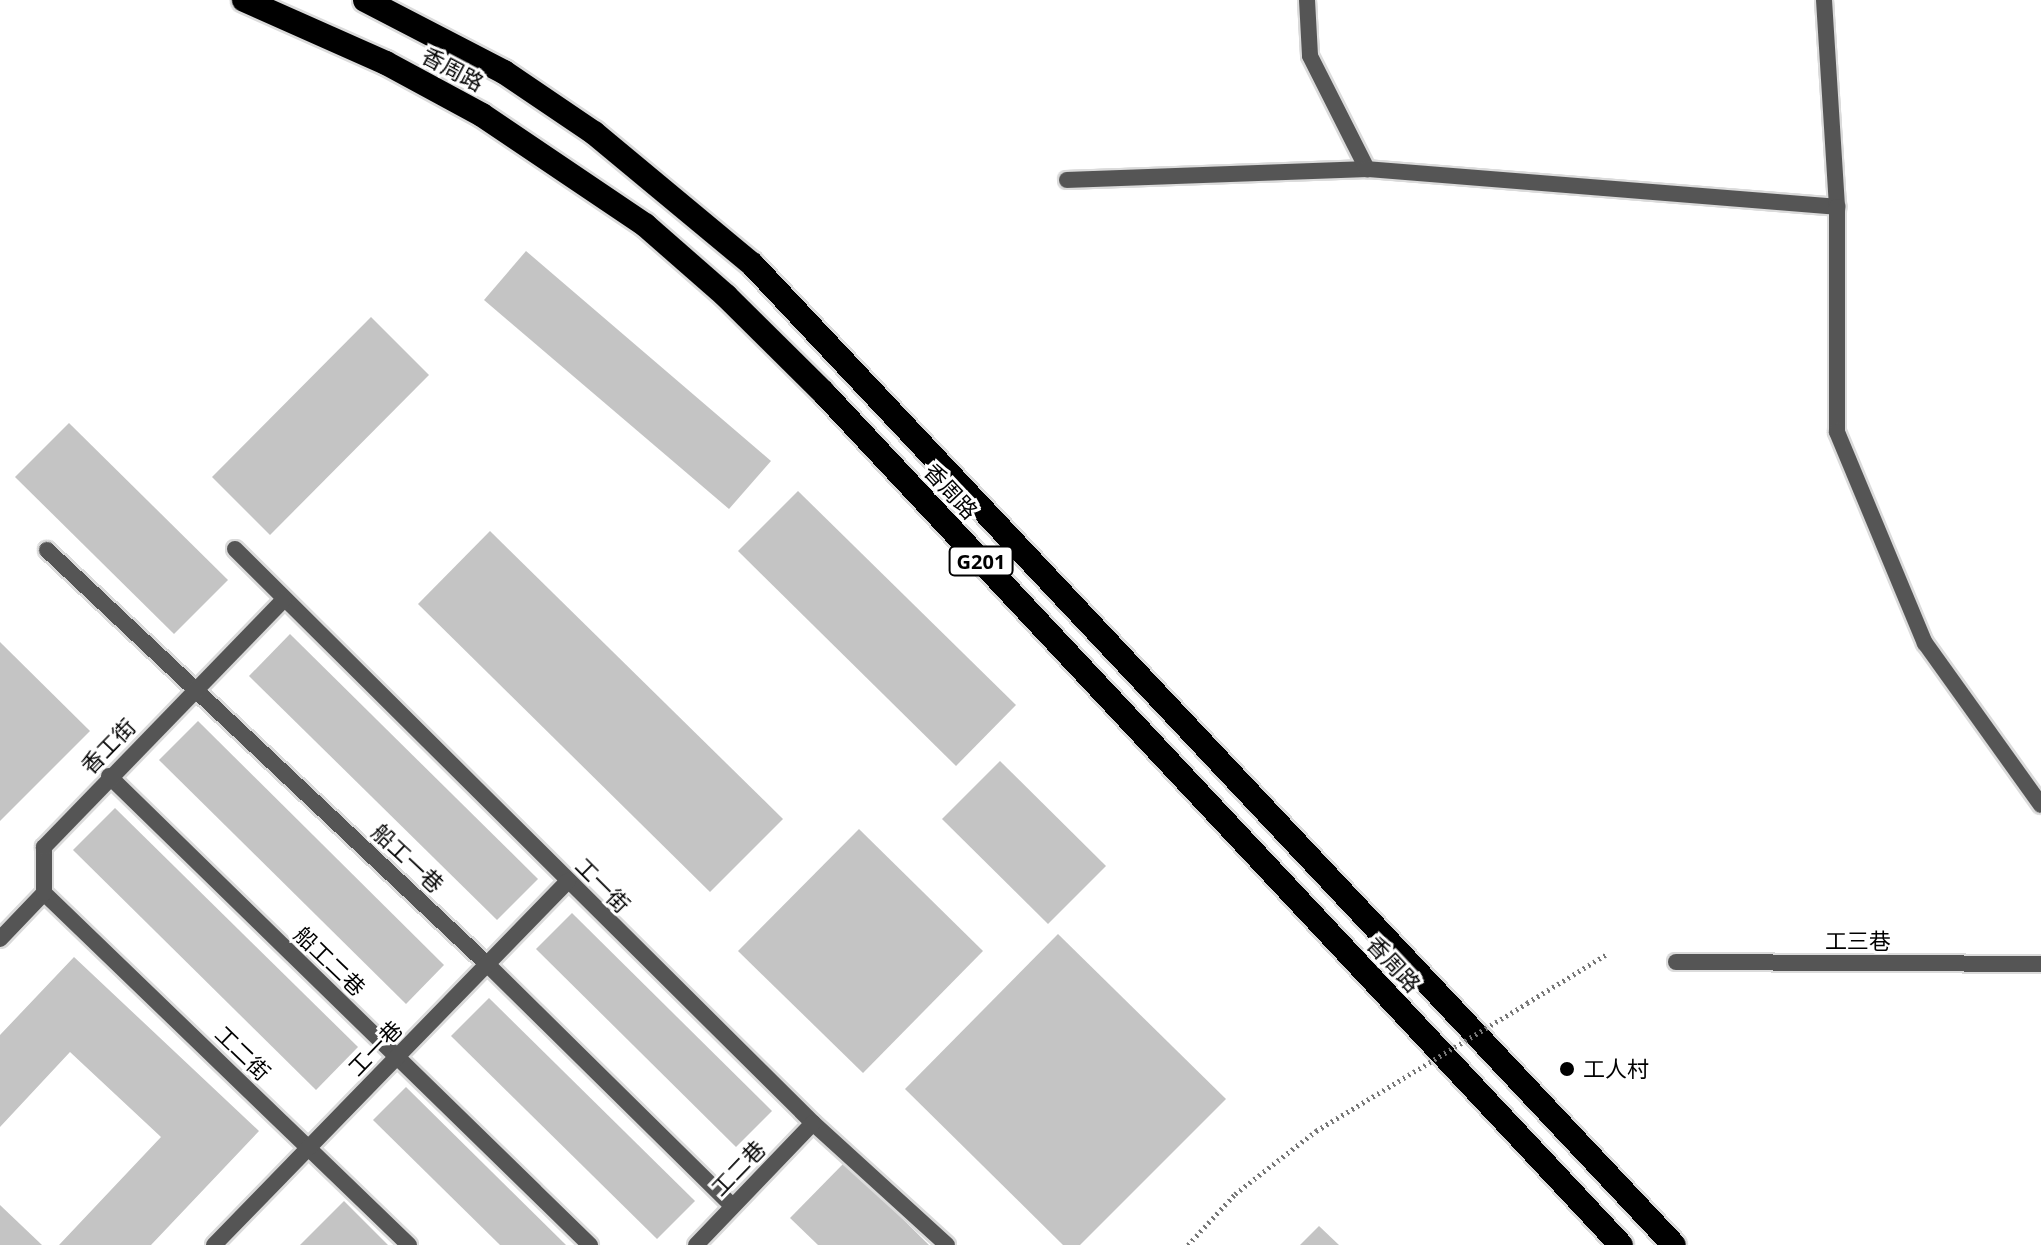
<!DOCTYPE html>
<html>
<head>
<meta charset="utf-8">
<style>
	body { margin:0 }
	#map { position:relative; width:2041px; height:1245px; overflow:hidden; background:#fff; font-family:"Noto Sans","Noto Sans SC",sans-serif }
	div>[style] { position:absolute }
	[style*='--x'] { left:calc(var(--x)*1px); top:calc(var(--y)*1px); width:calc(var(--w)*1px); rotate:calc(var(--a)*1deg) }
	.building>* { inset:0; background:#c4c4c4 }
	.path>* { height:5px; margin-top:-2.5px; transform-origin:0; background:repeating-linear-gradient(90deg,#777 0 2px,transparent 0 6px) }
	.roads { filter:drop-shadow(2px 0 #dbdbdb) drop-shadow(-2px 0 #dbdbdb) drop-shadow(0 2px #dbdbdb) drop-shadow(0 -2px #dbdbdb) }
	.lane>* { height:16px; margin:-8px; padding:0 8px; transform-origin:8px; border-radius:8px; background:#555 }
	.street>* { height:16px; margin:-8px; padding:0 8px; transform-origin:8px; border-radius:8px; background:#555 }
	.highway>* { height:24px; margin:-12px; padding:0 12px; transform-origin:12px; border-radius:12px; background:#000 }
	.path-bridge>* { height:5px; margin-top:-2.5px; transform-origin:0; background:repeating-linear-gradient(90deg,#777 0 2px,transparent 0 6px) }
	.dots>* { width:22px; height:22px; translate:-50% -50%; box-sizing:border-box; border:4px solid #fff; border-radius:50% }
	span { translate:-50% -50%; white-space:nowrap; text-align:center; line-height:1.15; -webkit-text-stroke:6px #fff; paint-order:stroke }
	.shield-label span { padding:2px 6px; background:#fff; border:2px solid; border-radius:6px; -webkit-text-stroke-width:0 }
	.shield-label { font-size:20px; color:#000; font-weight:700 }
	.street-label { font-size:22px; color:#000 }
	.poi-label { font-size:22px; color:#000 }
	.left { translate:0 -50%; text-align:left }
</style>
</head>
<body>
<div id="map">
	<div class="building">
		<i style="clip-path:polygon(526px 251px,771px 461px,729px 509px,484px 300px)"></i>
		<i style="clip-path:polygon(371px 317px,429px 375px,270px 535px,212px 477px)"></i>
		<i style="clip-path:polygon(69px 423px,228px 580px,174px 634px,15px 477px)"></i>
		<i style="clip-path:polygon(798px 491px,1016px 705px,956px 766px,738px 551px)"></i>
		<i style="clip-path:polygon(490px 531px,783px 819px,710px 892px,418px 604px)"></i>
		<i style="clip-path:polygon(290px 634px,538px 879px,497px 920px,249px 676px)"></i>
		<i style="clip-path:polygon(0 642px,90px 731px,0 821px)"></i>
		<i style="clip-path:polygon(198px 721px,444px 965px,406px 1004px,159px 760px)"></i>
		<i style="clip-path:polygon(1000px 761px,1106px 866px,1048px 924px,942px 819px)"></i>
		<i style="clip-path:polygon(115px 808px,358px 1047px,316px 1090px,73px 850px)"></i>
		<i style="clip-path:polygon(859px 829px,983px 951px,863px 1073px,738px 951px)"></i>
		<i style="clip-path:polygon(572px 913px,772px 1111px,736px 1147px,536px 949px)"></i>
		<i style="clip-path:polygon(1058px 934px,1226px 1099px,1080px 1245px,1063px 1245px,905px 1089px)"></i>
		<i style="clip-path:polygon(74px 957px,259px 1131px,151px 1245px,59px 1245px,161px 1137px,70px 1052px,0 1127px,0 1035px)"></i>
		<i style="clip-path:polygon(489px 998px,695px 1201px,657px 1239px,451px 1036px)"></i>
		<i style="clip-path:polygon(406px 1087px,566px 1245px,500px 1245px,373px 1120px)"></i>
		<i style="clip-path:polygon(845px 1162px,929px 1245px,818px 1245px,790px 1218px)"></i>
		<i style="clip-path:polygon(344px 1201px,388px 1245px,300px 1245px)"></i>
		<i style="clip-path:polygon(0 1205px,42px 1245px,0 1245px)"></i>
		<i style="clip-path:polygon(1319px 1226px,1339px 1245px,1300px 1245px)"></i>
	</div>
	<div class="path">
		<i style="--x:1527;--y:1003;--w:94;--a:-31.5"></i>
		<i style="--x:1188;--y:1245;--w:69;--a:-47.3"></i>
		<i style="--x:1235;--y:1194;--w:103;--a:-37.9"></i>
	</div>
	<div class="roads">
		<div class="lane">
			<i style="--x:1067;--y:180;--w:300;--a:-2.1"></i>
			<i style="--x:47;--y:550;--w:604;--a:43.26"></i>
			<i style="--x:487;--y:964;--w:344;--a:44.6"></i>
			<i style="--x:109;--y:776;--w:672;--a:44.28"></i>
		</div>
		<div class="street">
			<i style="--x:1307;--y:0;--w:56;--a:86.9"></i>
			<i style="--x:1310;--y:56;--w:127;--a:63.2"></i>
			<i style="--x:1367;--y:169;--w:472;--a:4.6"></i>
			<i style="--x:1824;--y:0;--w:207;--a:86.4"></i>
			<i style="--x:1837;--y:207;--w:225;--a:90"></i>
			<i style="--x:1837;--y:432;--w:229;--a:67.4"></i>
			<i style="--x:1925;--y:643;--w:199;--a:54.4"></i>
			<i style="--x:235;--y:549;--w:815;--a:44.8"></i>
			<i style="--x:813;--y:1123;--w:181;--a:42.3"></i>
			<i style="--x:44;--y:893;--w:507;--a:43.96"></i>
			<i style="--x:0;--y:939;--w:64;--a:-46.3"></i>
			<i style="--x:44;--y:893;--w:46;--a:-90"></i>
			<i style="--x:44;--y:847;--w:344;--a:-45.9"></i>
			<i style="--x:1676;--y:962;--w:365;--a:0.3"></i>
			<i style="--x:214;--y:1245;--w:508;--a:-45.8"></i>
			<i style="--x:696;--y:1245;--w:169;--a:-46.2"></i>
		</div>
		<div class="highway">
			<i style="--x:244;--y:0;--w:155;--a:23.9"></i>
			<i style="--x:386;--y:63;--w:109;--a:28.4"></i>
			<i style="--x:482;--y:115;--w:197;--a:34"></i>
			<i style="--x:645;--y:225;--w:108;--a:41.2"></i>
			<i style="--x:726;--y:296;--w:136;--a:44.7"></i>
			<i style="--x:823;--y:392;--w:1168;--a:46.91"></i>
			<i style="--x:365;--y:0;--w:157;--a:27.4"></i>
			<i style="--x:504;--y:72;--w:109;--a:34.1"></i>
			<i style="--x:594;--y:133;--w:205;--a:39.7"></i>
			<i style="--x:752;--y:264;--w:1346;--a:46.78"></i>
		</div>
	</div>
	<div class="path-bridge">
		<i style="--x:1316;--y:1131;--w:247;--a:-31.2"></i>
	</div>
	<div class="dots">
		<i style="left:1567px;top:1069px;background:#000"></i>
	</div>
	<div class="shield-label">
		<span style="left:981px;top:561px">G201</span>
	</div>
	<div class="street-label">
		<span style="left:453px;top:69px;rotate:28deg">香周路</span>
		<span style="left:951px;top:491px;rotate:47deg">香周路</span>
		<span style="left:108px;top:746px;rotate:-46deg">香工街</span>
		<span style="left:408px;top:858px;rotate:43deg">船工一巷</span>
		<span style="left:603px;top:885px;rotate:45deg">工一街</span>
		<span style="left:1858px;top:941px">工三巷</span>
		<span style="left:330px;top:961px;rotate:44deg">船工二巷</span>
		<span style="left:1394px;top:964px;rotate:47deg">香周路</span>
		<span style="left:375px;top:1048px;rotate:-46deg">工一巷</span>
		<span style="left:243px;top:1053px;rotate:44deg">工二街</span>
		<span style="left:738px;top:1168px;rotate:-46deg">工二巷</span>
	</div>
	<div class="poi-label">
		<span class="left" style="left:1583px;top:1069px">工人村</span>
	</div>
</div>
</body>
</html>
